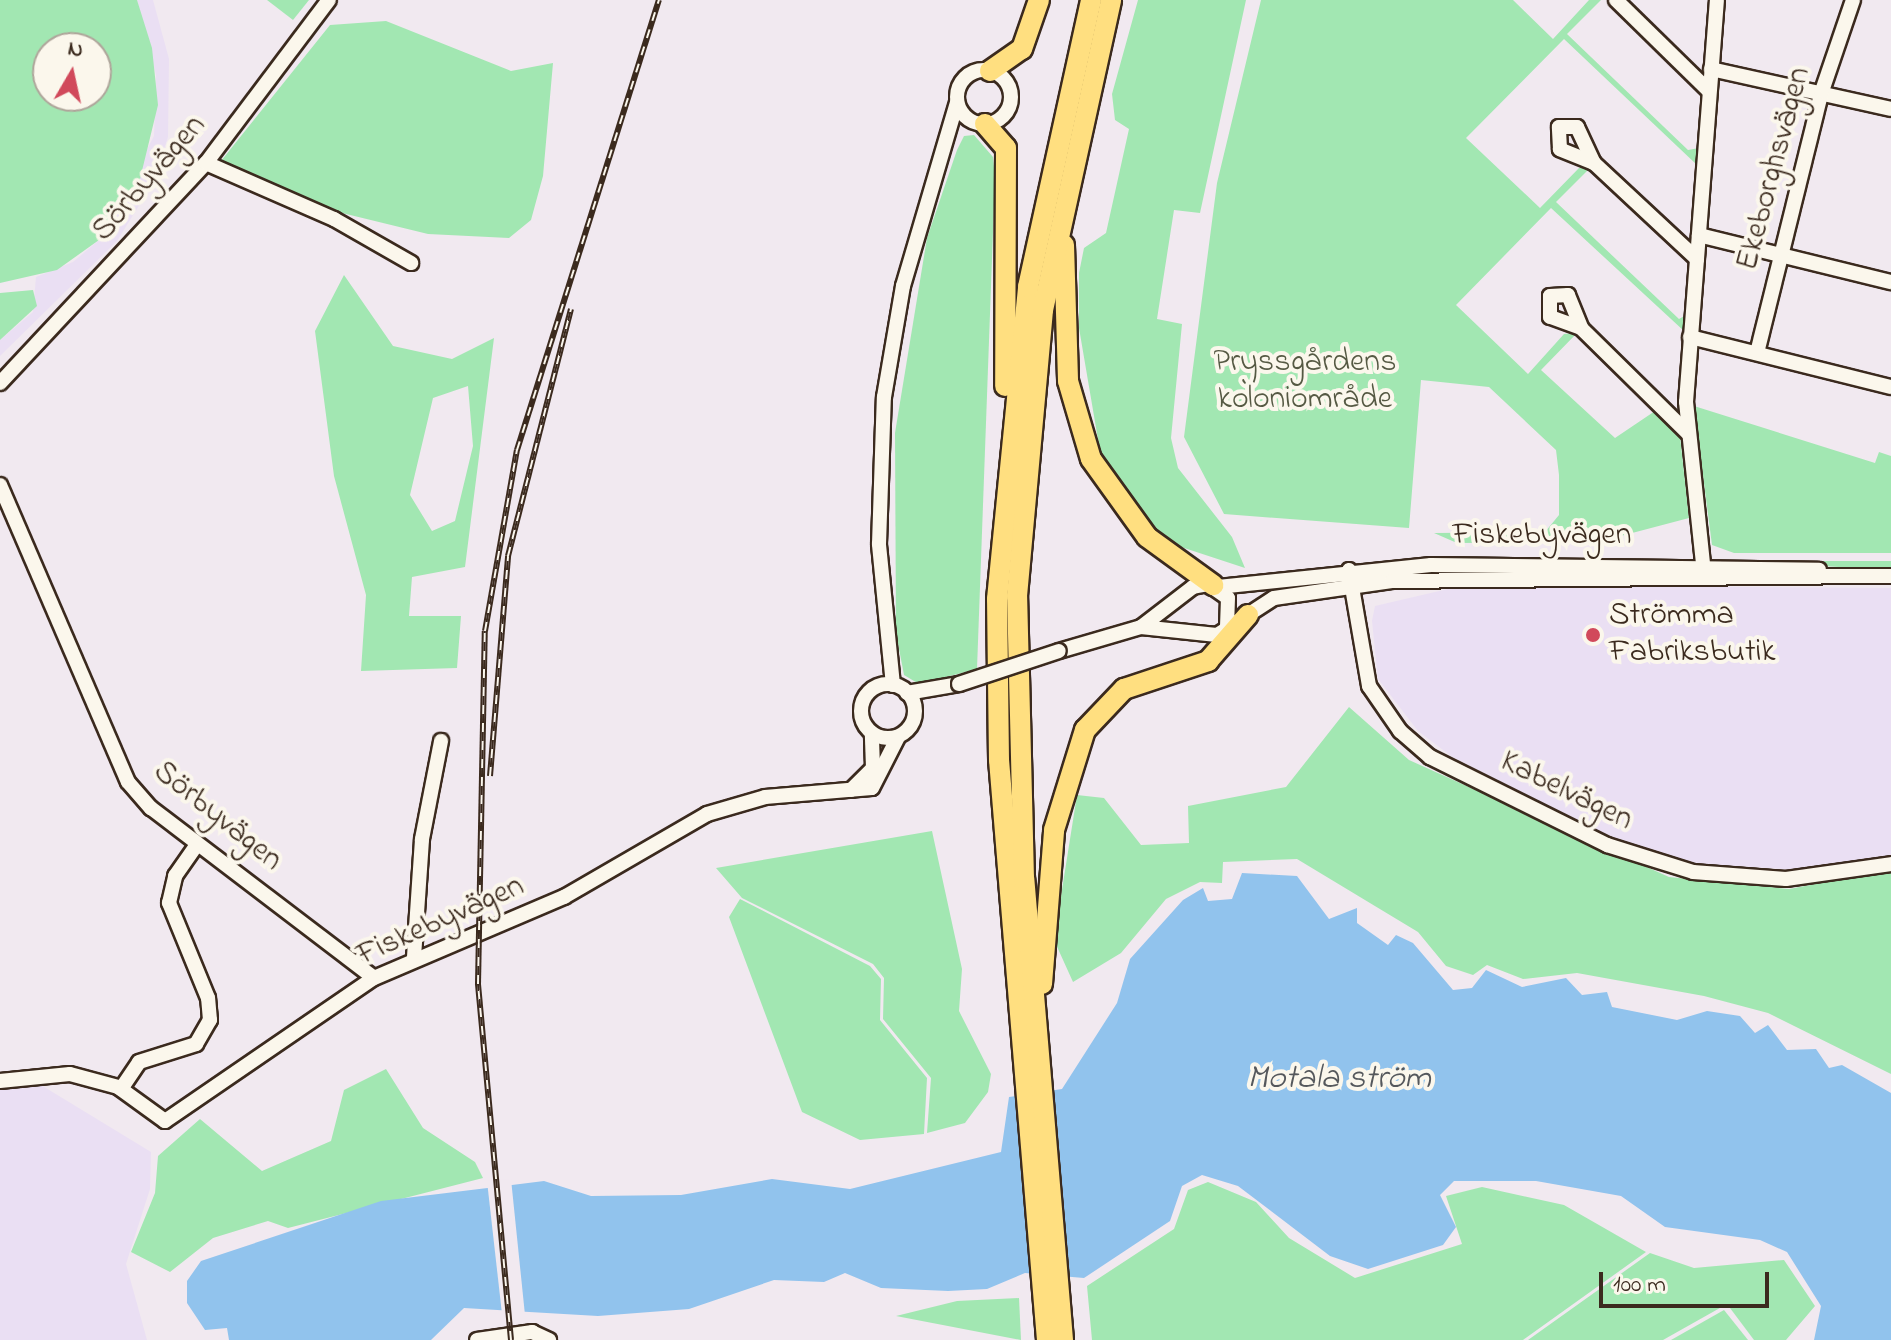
<!DOCTYPE html>
<html>
<head>
<meta charset="utf-8">
<style>
	body { margin:0 }
	#map { position:relative; width:1891px; height:1340px; overflow:hidden; background:#f1e9f0; font-family:"Indie Flower",sans-serif }
	div>[style] { position:absolute }
	[style*='--x'] { left:calc(var(--x)*1px); top:calc(var(--y)*1px); width:calc(var(--w)*1px); rotate:calc(var(--a)*1deg) }
	.built>* { inset:0; background:#eadff3 }
	.green>* { inset:0; background:#a2e7b2 }
	.water>* { inset:0; background:#91c3ed }
	.pier>* { inset:0; background:#f1e9f0 }
	.roads { filter:drop-shadow(2px 0 #3b2a1e) drop-shadow(-2px 0 #3b2a1e) drop-shadow(0 2px #3b2a1e) drop-shadow(0 -2px #3b2a1e) }
	.minor>* { height:14px; margin:-7px; padding:0 7px; transform-origin:7px; border-radius:7px; background:#fbf7ec }
	.minor>.ring { margin:-7px; padding:0; box-sizing:content-box; background:none; border:14px solid #fbf7ec; border-radius:50% }
	.highway>* { height:20px; margin:-10px; padding:0 10px; transform-origin:10px; border-radius:10px; background:#ffdf80 }
	.rail>* { height:6px; margin-top:-3px; transform-origin:0; background:repeating-linear-gradient(90deg,#fbf7ec 0 9px,#3b2a1e 0 18px); box-sizing:border-box; border-block:2px solid #3b2a1e }
	.bridges { filter:drop-shadow(2px 0 #3b2a1e) drop-shadow(-2px 0 #3b2a1e) drop-shadow(0 2px #3b2a1e) drop-shadow(0 -2px #3b2a1e) }
	.minor-bridge>* { height:14px; margin:-7px; padding:0 7px; transform-origin:7px; border-radius:7px; background:#fbf7ec }
	.dots>* { width:22px; height:22px; translate:-50% -50%; box-sizing:border-box; border:4px solid #fbf7ec; border-radius:50% }
	span { translate:-50% -50%; white-space:nowrap; text-align:center; line-height:1.15; -webkit-text-stroke:8px #fbf7ec; paint-order:stroke }
	.street-label { font-size:32px; color:#3b2a1e }
	.park-label { font-size:32px; color:#555943 }
	.poi-label { font-size:32px; color:#3b2a1e }
	.left { translate:0 -50%; text-align:left }
	.water-label { font-size:34px; color:#55585c; font-style:italic }
	.north { position:absolute; left:32px; top:32px; width:80px; height:80px; box-sizing:border-box; background:#fbf7ec; border:2px solid #aea59a; border-radius:50%; rotate:9deg; font-size:22px; font-weight:700; line-height:32px; text-align:center; color:#3b2a1e }
	.north::after { content:''; display:block; margin:auto; width:28px; height:36px; background:#d1495b; clip-path:polygon(50% 0,100% 100%,50% 72%,0 100%) }
	.scale { position:absolute; left:1599px; top:1272px; width:170px; height:36px; box-sizing:border-box; border:4px solid #3b2a1e; border-top:0; padding-left:10px; font-size:24px; line-height:28px; white-space:nowrap; color:#3b2a1e; -webkit-text-stroke:6px #fbf7ec; paint-order:stroke }
</style>
</head>
<body>
<div id="map">
	<div class="built">
		<i style="clip-path:polygon(137px 0,153px 0,169px 59px,168px 137px,153px 183px,117px 241px,0 356px,0 340px,33px 312px,36px 277px,73px 262px,99px 240px,154px 136px,156px 75px)"></i>
		<i style="clip-path:polygon(1465px 585px,1891px 588px,1891px 856px,1816px 871px,1682px 863px,1608px 838px,1451px 756px,1418px 731px,1378px 679px,1372px 621px,1375px 606px)"></i>
		<i style="clip-path:polygon(31px 1070px,36px 1082px,151px 1152px,150px 1189px,126px 1264px,147px 1340px,0 1340px,0 1074px)"></i>
	</div>
	<div class="green">
		<i style="clip-path:polygon(evenodd,0 0,137px 0,152px 48px,158px 105px,140px 179px,99px 240px,57px 270px,0 283px,0 0,48px 48px,96px 48px,96px 96px,48px 96px,48px 48px)"></i>
		<i style="clip-path:polygon(267px 0,309px 0,293px 20px)"></i>
		<i style="clip-path:polygon(1138px 0,1246px 0,1200px 213px,1174px 210px,1157px 319px,1182px 324px,1171px 438px,1178px 468px,1232px 537px,1245px 568px,1169px 543px,1140px 518px,1101px 457px,1079px 328px,1079px 273px,1084px 248px,1106px 233px,1129px 129px,1115px 120px,1112px 94px)"></i>
		<i style="clip-path:polygon(1261px 0,1513px 0,1553px 39px,1589px 0,1601px 0,1567px 34px,1688px 150px,1699px 148px,1697px 165px,1564px 39px,1466px 138px,1540px 208px,1579px 168px,1590px 168px,1556px 202px,1679px 319px,1686px 315px,1684px 331px,1551px 208px,1456px 305px,1528px 374px,1564px 334px,1577px 333px,1541px 370px,1615px 438px,1658px 409px,1680px 436px,1689px 518px,1598px 542px,1457px 543px,1434px 533px,1545px 532px,1559px 515px,1559px 475px,1556px 450px,1489px 387px,1421px 380px,1409px 528px,1224px 514px,1184px 437px,1217px 183px)"></i>
		<i style="clip-path:polygon(386px 21px,511px 71px,553px 63px,543px 176px,531px 220px,509px 238px,428px 234px,338px 212px,221px 161px,330px 25px)"></i>
		<i style="clip-path:polygon(974px 135px,993px 157px,995px 177px,977px 669px,919px 684px,904px 675px,896px 633px,895px 433px,927px 238px,957px 150px,964px 136px)"></i>
		<i style="clip-path:polygon(evenodd,344px 275px,393px 346px,452px 359px,494px 338px,465px 567px,412px 577px,409px 616px,461px 616px,457px 668px,361px 671px,366px 595px,334px 476px,315px 331px,344px 275px,468px 386px,473px 446px,455px 521px,432px 531px,410px 495px,433px 398px,468px 386px)"></i>
		<i style="clip-path:polygon(33px 290px,37px 306px,0 340px,0 293px)"></i>
		<i style="clip-path:polygon(1694px 406px,1875px 463px,1879px 452px,1891px 456px,1891px 553px,1734px 553px,1712px 545px)"></i>
		<i style="clip-path:polygon(1733px 561px,1891px 561px,1891px 569px,1856px 568px)"></i>
		<i style="clip-path:polygon(1349px 707px,1409px 760px,1669px 877px,1789px 889px,1891px 870px,1891px 1074px,1768px 1013px,1704px 996px,1577px 973px,1523px 979px,1487px 965px,1473px 975px,1446px 966px,1418px 932px,1297px 859px,1223px 862px,1222px 883px,1200px 882px,1166px 899px,1121px 953px,1073px 982px,1054px 940px,1077px 795px,1104px 798px,1141px 845px,1189px 843px,1188px 806px,1286px 787px)"></i>
		<i style="clip-path:polygon(932px 831px,962px 969px,959px 1011px,991px 1074px,988px 1092px,965px 1123px,927px 1133px,931px 1078px,883px 1019px,884px 978px,873px 964px,742px 898px,716px 868px)"></i>
		<i style="clip-path:polygon(740px 899px,870px 966px,881px 979px,880px 1020px,927px 1078px,924px 1134px,860px 1140px,802px 1112px,729px 917px)"></i>
		<i style="clip-path:polygon(386px 1069px,423px 1128px,475px 1162px,483px 1178px,288px 1228px,268px 1221px,213px 1238px,170px 1272px,131px 1252px,155px 1193px,158px 1156px,200px 1119px,262px 1171px,331px 1141px,344px 1090px)"></i>
		<i style="clip-path:polygon(1208px 1182px,1256px 1202px,1289px 1238px,1355px 1278px,1462px 1244px,1446px 1196px,1482px 1187px,1564px 1205px,1646px 1252px,1523px 1340px,1092px 1340px,1087px 1286px,1174px 1229px,1188px 1190px)"></i>
		<i style="clip-path:polygon(1650px 1253px,1694px 1268px,1784px 1260px,1815px 1306px,1786px 1340px,1754px 1340px,1727px 1304px,1663px 1340px,1528px 1340px)"></i>
		<i style="clip-path:polygon(1019px 1298px,1021px 1340px,896px 1316px,957px 1301px)"></i>
		<i style="clip-path:polygon(1724px 1310px,1748px 1340px,1671px 1340px)"></i>
	</div>
	<div class="water">
		<i style="clip-path:polygon(1242px 873px,1297px 876px,1329px 919px,1357px 908px,1357px 923px,1388px 945px,1396px 935px,1413px 943px,1453px 990px,1472px 988px,1486px 970px,1522px 987px,1566px 978px,1582px 995px,1607px 992px,1612px 1007px,1677px 1020px,1707px 1011px,1740px 1016px,1755px 1033px,1768px 1025px,1787px 1050px,1816px 1049px,1829px 1068px,1842px 1065px,1891px 1093px,1891px 1340px,1814px 1340px,1821px 1306px,1787px 1252px,1760px 1240px,1665px 1227px,1621px 1196px,1536px 1181px,1454px 1181px,1440px 1195px,1456px 1227px,1443px 1245px,1368px 1269px,1330px 1256px,1238px 1186px,1202px 1175px,1182px 1186px,1170px 1221px,1084px 1278px,1025px 1273px,987px 1289px,948px 1291px,881px 1288px,845px 1273px,824px 1282px,774px 1280px,689px 1309px,598px 1316px,464px 1308px,431px 1340px,229px 1340px,227px 1328px,205px 1330px,187px 1303px,187px 1281px,201px 1261px,381px 1201px,544px 1181px,591px 1196px,681px 1195px,772px 1179px,850px 1189px,1001px 1152px,1009px 1097px,1062px 1089px,1117px 1003px,1130px 959px,1183px 900px,1203px 888px,1208px 901px,1232px 899px)"></i>
	</div>
	<div class="pier">
		<i style="clip-path:polygon(511px 1179px,525px 1315px,502px 1314px,487px 1181px)"></i>
	</div>
	<div class="roads">
		<div class="minor">
			<i style="--x:1616;--y:0;--w:130;--a:44.4"></i>
			<i style="--x:1711;--y:69;--w:184;--a:12.5"></i>
			<i class="ring" style="left:957px;top:70px;width:40px;height:40px"></i>
			<i style="--x:206;--y:163;--w:140;--a:23.6"></i>
			<i style="--x:334;--y:219;--w:89;--a:29.7"></i>
			<i style="--x:1594;--y:163;--w:37;--a:-158"></i>
			<i style="--x:1560;--y:149;--w:22;--a:-93"></i>
			<i style="--x:1559;--y:127;--w:18;--a:0"></i>
			<i style="--x:1577;--y:127;--w:40;--a:65"></i>
			<i style="--x:1594;--y:163;--w:141;--a:43"></i>
			<i style="--x:1699;--y:235;--w:198;--a:13.8"></i>
			<i style="--x:1581;--y:328;--w:33;--a:-160"></i>
			<i style="--x:1550;--y:317;--w:21;--a:-90"></i>
			<i style="--x:1550;--y:296;--w:18;--a:-3"></i>
			<i style="--x:1568;--y:295;--w:35;--a:68"></i>
			<i style="--x:1581;--y:328;--w:150;--a:44.5"></i>
			<i style="--x:1690;--y:337;--w:207;--a:14"></i>
			<i style="--x:1757;--y:353;--w:270;--a:-76.1"></i>
			<i style="--x:1822;--y:91;--w:96;--a:-71.2"></i>
			<i style="--x:0;--y:383;--w:301;--a:-46.9"></i>
			<i style="--x:206;--y:163;--w:204;--a:-53"></i>
			<i style="--x:0;--y:485;--w:323;--a:66.7"></i>
			<i style="--x:128;--y:782;--w:35;--a:49"></i>
			<i style="--x:151;--y:808;--w:280;--a:37.3"></i>
			<i style="--x:1349;--y:570;--w:118;--a:80.2"></i>
			<i style="--x:1369;--y:686;--w:55;--a:55.4"></i>
			<i style="--x:1400;--y:731;--w:40;--a:41"></i>
			<i style="--x:1430;--y:757;--w:198;--a:26.4"></i>
			<i style="--x:1607;--y:845;--w:90;--a:17.4"></i>
			<i style="--x:1693;--y:872;--w:93;--a:4.3"></i>
			<i style="--x:1786;--y:879;--w:106;--a:-8.1"></i>
			<i style="--x:1704;--y:573;--w:172;--a:-96"></i>
			<i style="--x:1686;--y:402;--w:403;--a:-85.6"></i>
			<i style="--x:1218;--y:587;--w:214;--a:-5.9"></i>
			<i style="--x:1431;--y:565;--w:388;--a:0.7"></i>
			<i style="--x:1141;--y:627;--w:66;--a:-37.6"></i>
			<i style="--x:1193;--y:587;--w:15;--a:-11"></i>
			<i style="--x:1208;--y:584;--w:24;--a:35"></i>
			<i style="--x:1228;--y:598;--w:28;--a:92"></i>
			<i style="--x:1059;--y:651;--w:85;--a:-16.3"></i>
			<i style="--x:1141;--y:627;--w:76;--a:6"></i>
			<i style="--x:1217;--y:635;--w:68;--a:-33"></i>
			<i style="--x:1274;--y:598;--w:119;--a:-8.2"></i>
			<i style="--x:1392;--y:581;--w:499;--a:-0.6"></i>
			<i class="ring" style="left:861px;top:684px;width:40px;height:40px"></i>
			<i style="--x:893;--y:685;--w:142;--a:-95.7"></i>
			<i style="--x:879;--y:544;--w:147;--a:-88.1"></i>
			<i style="--x:884;--y:397;--w:113;--a:-80.3"></i>
			<i style="--x:903;--y:286;--w:192;--a:-73.6"></i>
			<i style="--x:907;--y:693;--w:53;--a:-9.8"></i>
			<i style="--x:851;--y:790;--w:31;--a:-45"></i>
			<i style="--x:873;--y:768;--w:35;--a:-92"></i>
			<i style="--x:414;--y:957;--w:118;--a:-86.1"></i>
			<i style="--x:422;--y:839;--w:100;--a:-79"></i>
			<i style="--x:0;--y:1081;--w:70;--a:-5.7"></i>
			<i style="--x:70;--y:1074;--w:50;--a:15.2"></i>
			<i style="--x:118;--y:1087;--w:58;--a:35.9"></i>
			<i style="--x:165;--y:1121;--w:253;--a:-34.4"></i>
			<i style="--x:374;--y:978;--w:207;--a:-23.1"></i>
			<i style="--x:564;--y:897;--w:165;--a:-30.1"></i>
			<i style="--x:707;--y:814;--w:60;--a:-16.3"></i>
			<i style="--x:765;--y:797;--w:107;--a:-4.8"></i>
			<i style="--x:872;--y:788;--w:57;--a:-63"></i>
			<i style="--x:121;--y:1089;--w:32;--a:-56"></i>
			<i style="--x:139;--y:1062;--w:60;--a:-17.5"></i>
			<i style="--x:196;--y:1044;--w:28;--a:-60"></i>
			<i style="--x:210;--y:1020;--w:22;--a:-95"></i>
			<i style="--x:208;--y:998;--w:103;--a:-112.3"></i>
			<i style="--x:169;--y:903;--w:28;--a:-77"></i>
			<i style="--x:175;--y:876;--w:39;--a:-55"></i>
			<i style="--x:477;--y:1340;--w:56;--a:-8.3"></i>
			<i style="--x:532;--y:1332;--w:19;--a:25"></i>
		</div>
		<div class="highway">
			<i style="--x:990;--y:71;--w:39;--a:-35"></i>
			<i style="--x:1022;--y:49;--w:52;--a:-70.9"></i>
			<i style="--x:985;--y:124;--w:32;--a:49"></i>
			<i style="--x:1006;--y:148;--w:238;--a:90.2"></i>
			<i style="--x:1064;--y:245;--w:136;--a:88.3"></i>
			<i style="--x:1068;--y:381;--w:81;--a:73.6"></i>
			<i style="--x:1091;--y:459;--w:96;--a:54.3"></i>
			<i style="--x:1147;--y:537;--w:82;--a:36"></i>
			<i style="--x:1042;--y:984;--w:154;--a:-85.5"></i>
			<i style="--x:1054;--y:830;--w:105;--a:-72.8"></i>
			<i style="--x:1085;--y:730;--w:57;--a:-46.4"></i>
			<i style="--x:1124;--y:689;--w:89;--a:-18.4"></i>
			<i style="--x:1208;--y:661;--w:61;--a:-49"></i>
			<i style="--x:1047;--y:1340;--w:582;--a:-94.73"></i>
			<i style="--x:999;--y:760;--w:161;--a:-90.7"></i>
			<i style="--x:997;--y:599;--w:314;--a:-84.3"></i>
			<i style="--x:1028;--y:287;--w:294;--a:-77.6"></i>
			<i style="--x:1063;--y:1340;--w:463;--a:-94.8"></i>
			<i style="--x:1024;--y:879;--w:283;--a:-91.4"></i>
			<i style="--x:1017;--y:596;--w:287;--a:-84.8"></i>
			<i style="--x:1043;--y:310;--w:317;--a:-77.6"></i>
		</div>
	</div>
	<div class="rail">
		<i style="--x:490;--y:776;--w:221;--a:-85.3"></i>
		<i style="--x:508;--y:556;--w:255;--a:-75.7"></i>
		<i style="--x:511;--y:1340;--w:358;--a:-95.3"></i>
		<i style="--x:478;--y:984;--w:353;--a:-88.9"></i>
		<i style="--x:485;--y:631;--w:184;--a:-80"></i>
		<i style="--x:517;--y:450;--w:472;--a:-72.5"></i>
	</div>
	<div class="bridges">
		<div class="minor-bridge">
			<i style="--x:959;--y:684;--w:105;--a:-18.3"></i>
		</div>
	</div>
	<div class="dots">
		<i style="left:1593px;top:635px;background:#d1495b"></i>
	</div>
	<div class="street-label">
		<span style="left:1775px;top:169px;rotate:-75deg">Ekeborghsvägen</span>
		<span style="left:150px;top:179px;rotate:-49deg">Sörbyvägen</span>
		<span style="left:1542px;top:536px">Fiskebyvägen</span>
		<span style="left:1566px;top:792px;rotate:26deg">Kabelvägen</span>
		<span style="left:217px;top:817px;rotate:39deg">Sörbyvägen</span>
		<span style="left:441px;top:922px;rotate:-24deg">Fiskebyvägen</span>
	</div>
	<div class="park-label">
		<span style="left:1305px;top:382px">Pryssgårdens<br>koloniområde</span>
	</div>
	<div class="poi-label">
		<span class="left" style="left:1609px;top:635px">Strömma<br>Fabriksbutik</span>
	</div>
	<div class="water-label">
		<span style="left:1339px;top:1080px">Motala ström</span>
	</div>
	<div class="north">N</div>
	<div class="scale">100 m</div>
</div>
</body>
</html>
